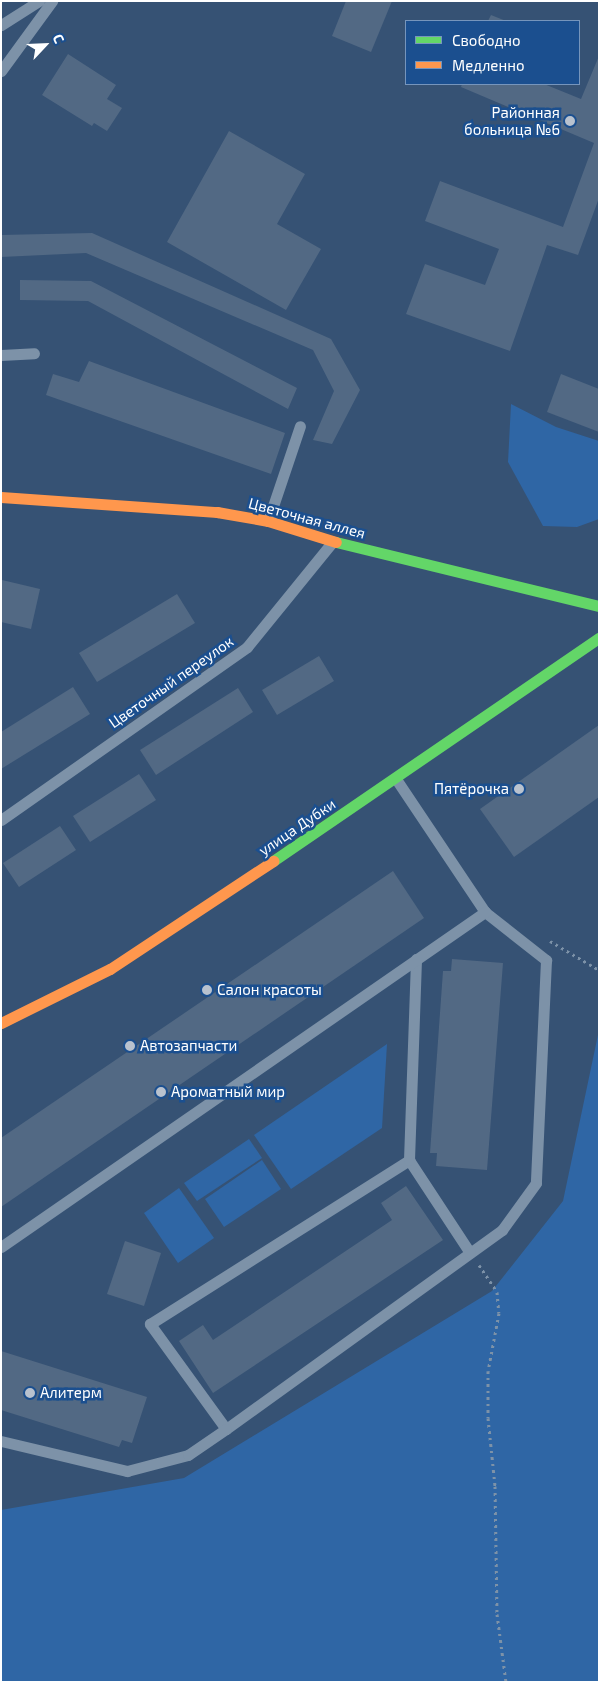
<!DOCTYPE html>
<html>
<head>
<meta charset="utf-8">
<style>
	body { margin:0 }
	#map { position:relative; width:600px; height:1683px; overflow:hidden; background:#365274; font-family:"Exo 2",sans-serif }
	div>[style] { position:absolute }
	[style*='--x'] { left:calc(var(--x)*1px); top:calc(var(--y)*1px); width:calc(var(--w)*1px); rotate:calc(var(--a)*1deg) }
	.green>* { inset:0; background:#2f66a5 }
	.building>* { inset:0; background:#526984 }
	.path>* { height:3px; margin-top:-1.5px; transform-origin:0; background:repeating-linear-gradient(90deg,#7d92a8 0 2.5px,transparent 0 6.5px) }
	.lane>* { height:11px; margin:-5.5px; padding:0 5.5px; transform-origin:5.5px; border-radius:5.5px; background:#7d92a8 }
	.fast>* { height:11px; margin:-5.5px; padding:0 5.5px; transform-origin:5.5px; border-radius:5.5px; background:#63d668 }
	.slow>* { height:11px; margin:-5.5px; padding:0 5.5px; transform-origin:5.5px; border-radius:5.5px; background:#ff974d }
	.dots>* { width:14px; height:14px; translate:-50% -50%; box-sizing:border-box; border:2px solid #1b4f8f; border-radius:50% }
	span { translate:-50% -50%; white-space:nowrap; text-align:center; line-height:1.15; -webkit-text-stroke:5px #1b4f8f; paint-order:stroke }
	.poi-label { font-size:15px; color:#fff }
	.right { translate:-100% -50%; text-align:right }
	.left { translate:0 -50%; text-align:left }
	.street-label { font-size:15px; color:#fff }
	.frame { position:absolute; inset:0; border:2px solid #fff; pointer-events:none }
	.legend { position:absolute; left:405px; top:20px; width:175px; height:65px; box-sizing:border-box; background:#1b4f8f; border:1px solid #7695bc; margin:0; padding:6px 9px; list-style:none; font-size:15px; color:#fff }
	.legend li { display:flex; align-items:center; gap:10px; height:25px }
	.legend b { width:25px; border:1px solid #7695bc }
	.north { position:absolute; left:20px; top:20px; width:50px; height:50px; -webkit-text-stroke:4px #1b4f8f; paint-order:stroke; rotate:65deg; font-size:14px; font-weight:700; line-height:20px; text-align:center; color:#fff }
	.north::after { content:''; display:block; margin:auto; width:18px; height:22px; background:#fff; clip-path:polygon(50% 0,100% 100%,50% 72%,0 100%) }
</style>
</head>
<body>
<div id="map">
	<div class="green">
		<i style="clip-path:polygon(511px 404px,556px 427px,599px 441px,599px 519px,577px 527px,543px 526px,508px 462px)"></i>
		<i style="clip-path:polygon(599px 1030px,599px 1682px,1px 1682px,1px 1510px,184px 1478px,492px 1291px,563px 1201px)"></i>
		<i style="clip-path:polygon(387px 1044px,382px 1128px,291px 1189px,254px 1135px)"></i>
		<i style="clip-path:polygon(249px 1139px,262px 1158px,197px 1201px,184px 1183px)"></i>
		<i style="clip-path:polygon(262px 1160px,281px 1189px,224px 1227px,205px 1199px)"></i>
		<i style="clip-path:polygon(179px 1188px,214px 1238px,178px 1263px,144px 1213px)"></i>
	</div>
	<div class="building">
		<i style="clip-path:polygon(346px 1px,392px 1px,371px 52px,332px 36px)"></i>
		<i style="clip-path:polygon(491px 15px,506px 21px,488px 21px)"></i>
		<i style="clip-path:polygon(68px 54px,116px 85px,107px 99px,122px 108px,107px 131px,94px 123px,92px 126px,42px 95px)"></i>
		<i style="clip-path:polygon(599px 56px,599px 198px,578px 255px,547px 245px,510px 351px,406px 314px,425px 264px,485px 285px,499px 249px,425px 221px,440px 181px,563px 227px,594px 143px,461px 87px,462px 84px,544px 84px,581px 99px)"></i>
		<i style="clip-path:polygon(229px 131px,305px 174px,277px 224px,321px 249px,286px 310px,167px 242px)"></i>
		<i style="clip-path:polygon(92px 233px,331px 339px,360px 390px,332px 444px,313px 440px,334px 391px,313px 350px,86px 253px,1px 257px,1px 235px)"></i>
		<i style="clip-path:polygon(20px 280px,91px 281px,297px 388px,288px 409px,88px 301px,20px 300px)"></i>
		<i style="clip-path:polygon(89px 361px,285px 433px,271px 474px,46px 395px,53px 374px,79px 382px)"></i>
		<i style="clip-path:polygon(561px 374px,599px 389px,599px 432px,547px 412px)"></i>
		<i style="clip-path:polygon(2px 580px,40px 589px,31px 629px,1px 622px)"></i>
		<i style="clip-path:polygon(177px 594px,195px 623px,97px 682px,79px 653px)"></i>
		<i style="clip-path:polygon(319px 656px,334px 681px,277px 715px,262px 690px)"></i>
		<i style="clip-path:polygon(73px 687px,90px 714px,1px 769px,1px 732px)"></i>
		<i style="clip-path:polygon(238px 688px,253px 712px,156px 775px,140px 750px)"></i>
		<i style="clip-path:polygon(599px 725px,599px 797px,514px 857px,480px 809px)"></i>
		<i style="clip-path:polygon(139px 774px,156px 800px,90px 842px,73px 816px)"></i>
		<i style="clip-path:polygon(60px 826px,76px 850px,19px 887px,3px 863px)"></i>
		<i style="clip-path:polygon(393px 871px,424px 918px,1px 1207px,1px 1138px)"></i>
		<i style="clip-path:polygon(452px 959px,503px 963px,487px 1170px,436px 1166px,437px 1153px,430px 1153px,443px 971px,451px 971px)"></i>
		<i style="clip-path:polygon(406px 1186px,443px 1240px,213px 1393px,179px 1341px,203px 1325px,213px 1340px,392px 1220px,381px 1203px)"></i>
		<i style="clip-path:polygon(125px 1241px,161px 1253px,144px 1306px,107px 1294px)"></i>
		<i style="clip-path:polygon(1px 1351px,147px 1397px,132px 1443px,122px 1440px,119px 1447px,1px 1410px)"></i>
	</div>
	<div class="path">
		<i style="--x:550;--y:941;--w:57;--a:30.6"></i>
		<i style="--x:479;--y:1265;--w:32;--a:56"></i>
		<i style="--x:497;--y:1292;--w:21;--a:85"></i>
		<i style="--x:499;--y:1313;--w:59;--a:100.7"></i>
		<i style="--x:488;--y:1371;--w:47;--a:90"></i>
		<i style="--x:488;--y:1418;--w:68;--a:84.1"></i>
		<i style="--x:495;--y:1486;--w:128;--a:89.1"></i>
		<i style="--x:497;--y:1614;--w:69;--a:82.5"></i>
	</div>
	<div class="lane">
		<i style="--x:1;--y:25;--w:45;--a:-32.3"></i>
		<i style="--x:1;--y:71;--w:87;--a:-53.9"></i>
		<i style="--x:1;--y:355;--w:33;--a:-3"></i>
		<i style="--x:268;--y:521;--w:100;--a:-71.4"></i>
		<i style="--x:396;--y:779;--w:160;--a:56.2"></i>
		<i style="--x:485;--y:912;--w:78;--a:38.2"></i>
		<i style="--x:546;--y:960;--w:223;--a:92.6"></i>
		<i style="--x:536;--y:1183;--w:58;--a:125.9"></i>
		<i style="--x:502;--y:1230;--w:340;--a:144.2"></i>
		<i style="--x:226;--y:1429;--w:130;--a:-125.9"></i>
		<i style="--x:150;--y:1324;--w:307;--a:-32.3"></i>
		<i style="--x:409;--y:1160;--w:111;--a:56.7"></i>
		<i style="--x:1;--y:820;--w:301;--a:-35.1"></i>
		<i style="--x:247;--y:647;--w:136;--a:-50.9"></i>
		<i style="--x:409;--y:1160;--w:201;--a:-88"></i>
		<i style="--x:1;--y:1247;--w:589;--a:-34.69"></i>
		<i style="--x:1;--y:1441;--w:130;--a:13.4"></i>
		<i style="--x:127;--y:1471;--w:63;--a:-14.7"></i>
		<i style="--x:188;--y:1455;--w:46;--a:-34.4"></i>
	</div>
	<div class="fast">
		<i style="--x:336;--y:542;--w:271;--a:13.7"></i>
		<i style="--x:273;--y:861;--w:395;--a:-34.4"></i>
	</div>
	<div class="slow">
		<i style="--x:1;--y:497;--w:217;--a:4"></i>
		<i style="--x:217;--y:512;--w:52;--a:10"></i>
		<i style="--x:268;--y:521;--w:71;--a:17.2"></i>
		<i style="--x:1;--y:1023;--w:122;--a:-26.4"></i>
		<i style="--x:110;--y:969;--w:196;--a:-33.5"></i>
	</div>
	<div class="dots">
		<i style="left:570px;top:121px;background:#b9c2ce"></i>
		<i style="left:519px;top:789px;background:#b9c2ce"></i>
		<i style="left:207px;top:990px;background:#b9c2ce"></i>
		<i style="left:130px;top:1046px;background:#b9c2ce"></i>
		<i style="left:161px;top:1092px;background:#b9c2ce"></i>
		<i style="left:30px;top:1393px;background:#b9c2ce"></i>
	</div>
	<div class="poi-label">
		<span class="right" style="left:560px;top:121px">Районная<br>больница №6</span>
		<span class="right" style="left:509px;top:789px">Пятёрочка</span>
		<span class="left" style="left:217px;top:990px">Салон красоты</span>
		<span class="left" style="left:140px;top:1046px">Автозапчасти</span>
		<span class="left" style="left:171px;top:1092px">Ароматный мир</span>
		<span class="left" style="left:40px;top:1393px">Алитерм</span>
	</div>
	<div class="street-label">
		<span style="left:307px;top:518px;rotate:15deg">Цветочная аллея</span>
		<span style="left:171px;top:682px;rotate:-35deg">Цветочный переулок</span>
		<span style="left:297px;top:827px;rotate:-34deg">улица Дубки</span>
	</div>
	<div class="frame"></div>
	<ul class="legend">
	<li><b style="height:6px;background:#63d668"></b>Свободно</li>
	<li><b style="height:6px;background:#ff974d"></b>Медленно</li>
	</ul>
	<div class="north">С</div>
</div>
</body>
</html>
